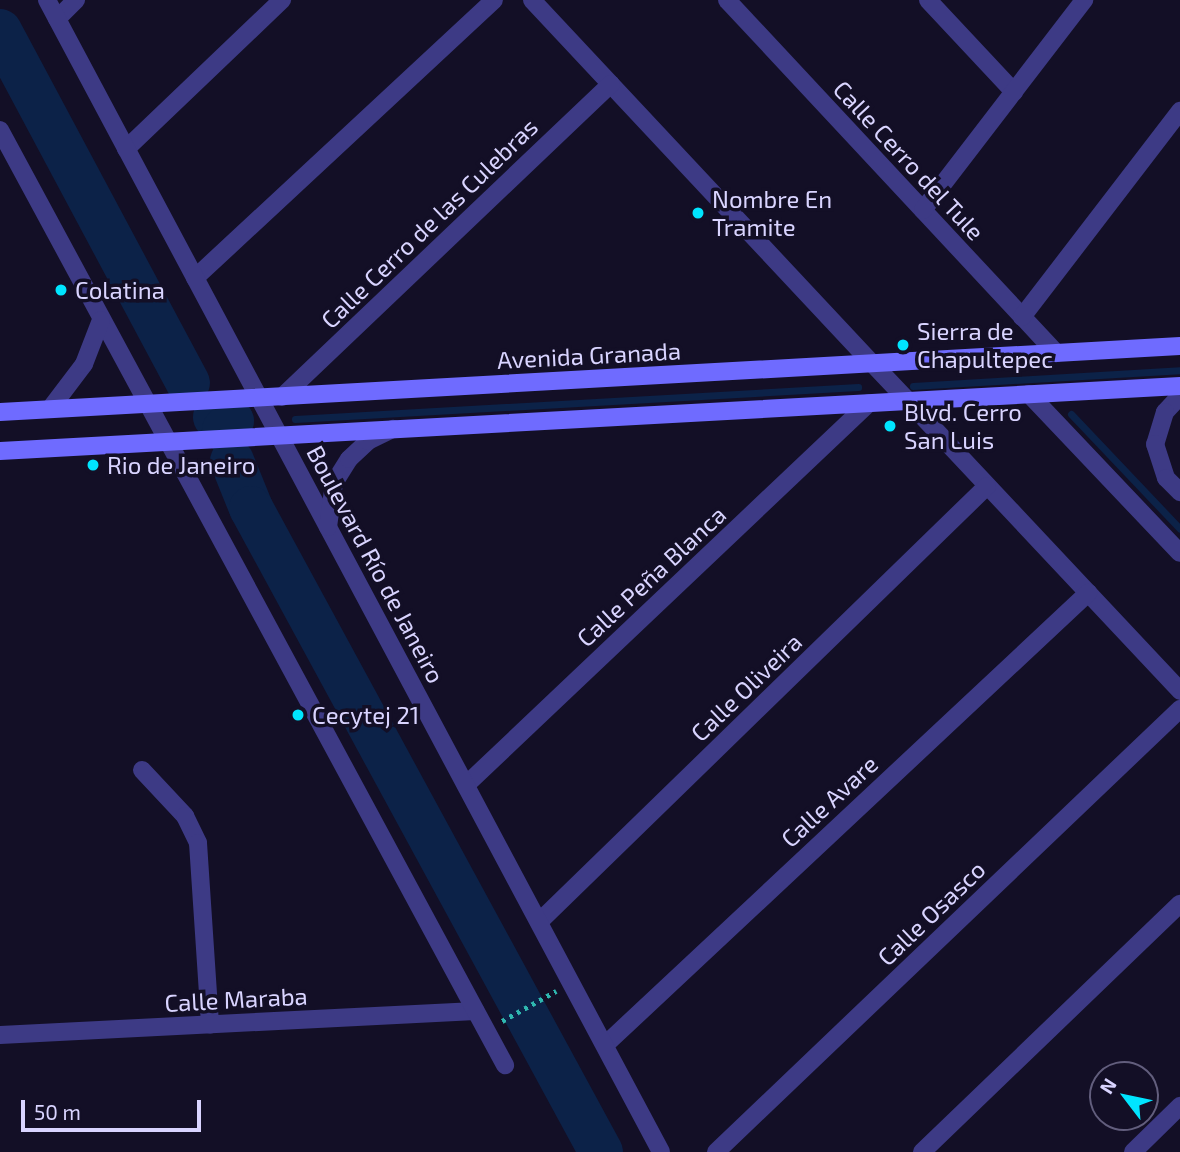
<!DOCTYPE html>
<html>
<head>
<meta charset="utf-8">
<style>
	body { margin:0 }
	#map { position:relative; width:1180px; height:1152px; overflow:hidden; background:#130f26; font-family:"Exo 2",sans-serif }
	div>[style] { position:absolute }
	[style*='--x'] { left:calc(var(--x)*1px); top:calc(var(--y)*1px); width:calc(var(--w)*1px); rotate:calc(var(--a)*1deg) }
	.stream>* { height:7px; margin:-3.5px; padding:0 3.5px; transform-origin:3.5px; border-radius:3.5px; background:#0c2248 }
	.river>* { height:44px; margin:-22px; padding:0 22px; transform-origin:22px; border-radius:22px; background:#0c2248 }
	.path>* { height:4.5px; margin-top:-2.25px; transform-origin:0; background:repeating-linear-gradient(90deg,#2fb8b0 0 3.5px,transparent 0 8.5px) }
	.minor>* { height:18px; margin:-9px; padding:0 9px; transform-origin:9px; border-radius:9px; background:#3d3a85 }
	.tertiary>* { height:18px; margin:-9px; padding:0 9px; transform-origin:9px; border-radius:9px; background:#3d3a85 }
	.secondary>* { height:18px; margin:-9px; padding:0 9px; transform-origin:9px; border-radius:9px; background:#6f6bff }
	.dots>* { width:19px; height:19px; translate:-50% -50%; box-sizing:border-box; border:4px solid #130f26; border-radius:50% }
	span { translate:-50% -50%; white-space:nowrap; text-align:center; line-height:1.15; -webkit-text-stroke:7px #130f26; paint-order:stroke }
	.street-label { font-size:24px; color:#d9d4ff }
	.poi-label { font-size:24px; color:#d9d4ff }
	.left { translate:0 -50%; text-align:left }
	.north { position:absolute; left:1089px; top:1061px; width:70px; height:70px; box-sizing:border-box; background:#130f26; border:2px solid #625e7d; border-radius:50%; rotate:302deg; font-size:19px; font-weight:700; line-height:28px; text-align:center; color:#d9d4ff }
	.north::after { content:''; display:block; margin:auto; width:24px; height:32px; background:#00e5ff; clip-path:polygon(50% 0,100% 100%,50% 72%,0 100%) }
	.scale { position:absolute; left:21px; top:1100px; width:180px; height:32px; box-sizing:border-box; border:4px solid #d9d4ff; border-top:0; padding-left:9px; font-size:21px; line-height:24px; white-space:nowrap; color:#d9d4ff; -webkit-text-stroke:5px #130f26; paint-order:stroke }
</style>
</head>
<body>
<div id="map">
	<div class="stream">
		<i style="--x:913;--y:386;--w:267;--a:-3.4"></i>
		<i style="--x:1071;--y:414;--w:158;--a:46.5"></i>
		<i style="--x:295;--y:419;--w:564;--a:-3.25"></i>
	</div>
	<div class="river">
		<i style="--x:0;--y:31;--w:399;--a:61.9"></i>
		<i style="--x:215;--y:417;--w:17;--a:13"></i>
		<i style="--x:232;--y:421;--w:12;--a:132"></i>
		<i style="--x:232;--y:461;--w:51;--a:68"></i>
		<i style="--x:251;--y:508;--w:733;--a:61.48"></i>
	</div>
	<div class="path">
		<i style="--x:502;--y:1021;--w:62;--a:-29.1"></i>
	</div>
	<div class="minor">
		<i style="--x:532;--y:0;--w:497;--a:46.9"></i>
		<i style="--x:727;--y:0;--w:483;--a:47"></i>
		<i style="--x:928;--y:0;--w:126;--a:46.9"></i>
		<i style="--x:57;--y:19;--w:27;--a:-45"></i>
		<i style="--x:126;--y:149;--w:216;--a:-43.7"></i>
		<i style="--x:923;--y:210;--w:265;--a:-52.5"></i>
		<i style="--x:195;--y:278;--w:408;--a:-42.9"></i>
		<i style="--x:1022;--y:317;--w:260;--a:-52.5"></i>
		<i style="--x:282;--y:397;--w:454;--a:-43.6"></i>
		<i style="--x:908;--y:401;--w:398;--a:46.8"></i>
		<i style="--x:142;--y:770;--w:63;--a:46.9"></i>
		<i style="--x:185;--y:816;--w:30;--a:64"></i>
		<i style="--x:198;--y:843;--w:182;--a:86.2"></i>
		<i style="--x:466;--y:785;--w:555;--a:-43.47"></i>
		<i style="--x:539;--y:922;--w:625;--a:-44.22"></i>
		<i style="--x:0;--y:1035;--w:476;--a:-2.9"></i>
		<i style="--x:605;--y:1045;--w:662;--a:-43.1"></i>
		<i style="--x:716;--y:1152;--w:642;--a:-43.67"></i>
		<i style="--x:922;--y:1152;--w:358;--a:-43.9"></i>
		<i style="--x:1133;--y:1152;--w:66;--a:-44.4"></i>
	</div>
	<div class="tertiary">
		<i style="--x:47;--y:0;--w:1305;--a:61.94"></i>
		<i style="--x:0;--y:130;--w:1063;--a:61.63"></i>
		<i style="--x:872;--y:363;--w:52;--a:46.5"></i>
		<i style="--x:1029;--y:394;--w:219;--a:46.5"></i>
		<i style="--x:1180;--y:396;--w:22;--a:133"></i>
		<i style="--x:1165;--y:412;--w:34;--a:107"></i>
		<i style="--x:1155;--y:444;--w:36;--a:72"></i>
		<i style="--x:1166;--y:478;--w:20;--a:45"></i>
		<i style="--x:50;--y:409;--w:56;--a:-52.9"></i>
		<i style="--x:84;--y:364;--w:47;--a:-68.9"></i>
		<i style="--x:328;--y:527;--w:44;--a:-82.2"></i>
		<i style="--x:334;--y:483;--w:28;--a:-58"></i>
		<i style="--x:349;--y:459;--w:26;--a:-43"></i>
		<i style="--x:368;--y:441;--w:28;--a:-26"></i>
	</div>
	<div class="secondary">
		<i style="--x:0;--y:412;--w:1182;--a:-3.2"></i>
		<i style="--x:0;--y:451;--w:1182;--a:-3.15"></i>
	</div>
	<div class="dots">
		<i style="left:698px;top:213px;background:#00e5ff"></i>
		<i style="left:61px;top:290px;background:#00e5ff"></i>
		<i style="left:903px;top:345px;background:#00e5ff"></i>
		<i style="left:890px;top:426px;background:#00e5ff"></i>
		<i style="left:93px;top:465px;background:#00e5ff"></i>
		<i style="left:298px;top:715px;background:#00e5ff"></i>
	</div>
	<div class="street-label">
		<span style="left:909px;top:160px;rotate:47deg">Calle Cerro del Tule</span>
		<span style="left:429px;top:223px;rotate:-44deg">Calle Cerro de las Culebras</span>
		<span style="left:589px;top:355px;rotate:-3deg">Avenida Granada</span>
		<span style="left:376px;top:564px;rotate:62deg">Boulevard Río de Janeiro</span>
		<span style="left:651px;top:576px;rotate:-43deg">Calle Peña Blanca</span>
		<span style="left:746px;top:687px;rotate:-44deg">Calle Oliveira</span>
		<span style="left:829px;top:801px;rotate:-43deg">Calle Avare</span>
		<span style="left:931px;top:913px;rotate:-44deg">Calle Osasco</span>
		<span style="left:236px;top:999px;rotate:-3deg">Calle Maraba</span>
	</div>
	<div class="poi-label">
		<span class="left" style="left:712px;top:213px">Nombre En<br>Tramite</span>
		<span class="left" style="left:75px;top:290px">Colatina</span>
		<span class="left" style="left:917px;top:345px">Sierra de<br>Chapultepec</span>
		<span class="left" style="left:904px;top:426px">Blvd. Cerro<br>San Luis</span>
		<span class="left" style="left:107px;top:465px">Rio de Janeiro</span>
		<span class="left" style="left:312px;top:715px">Cecytej 21</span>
	</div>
	<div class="north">N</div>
	<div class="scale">50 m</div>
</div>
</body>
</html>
